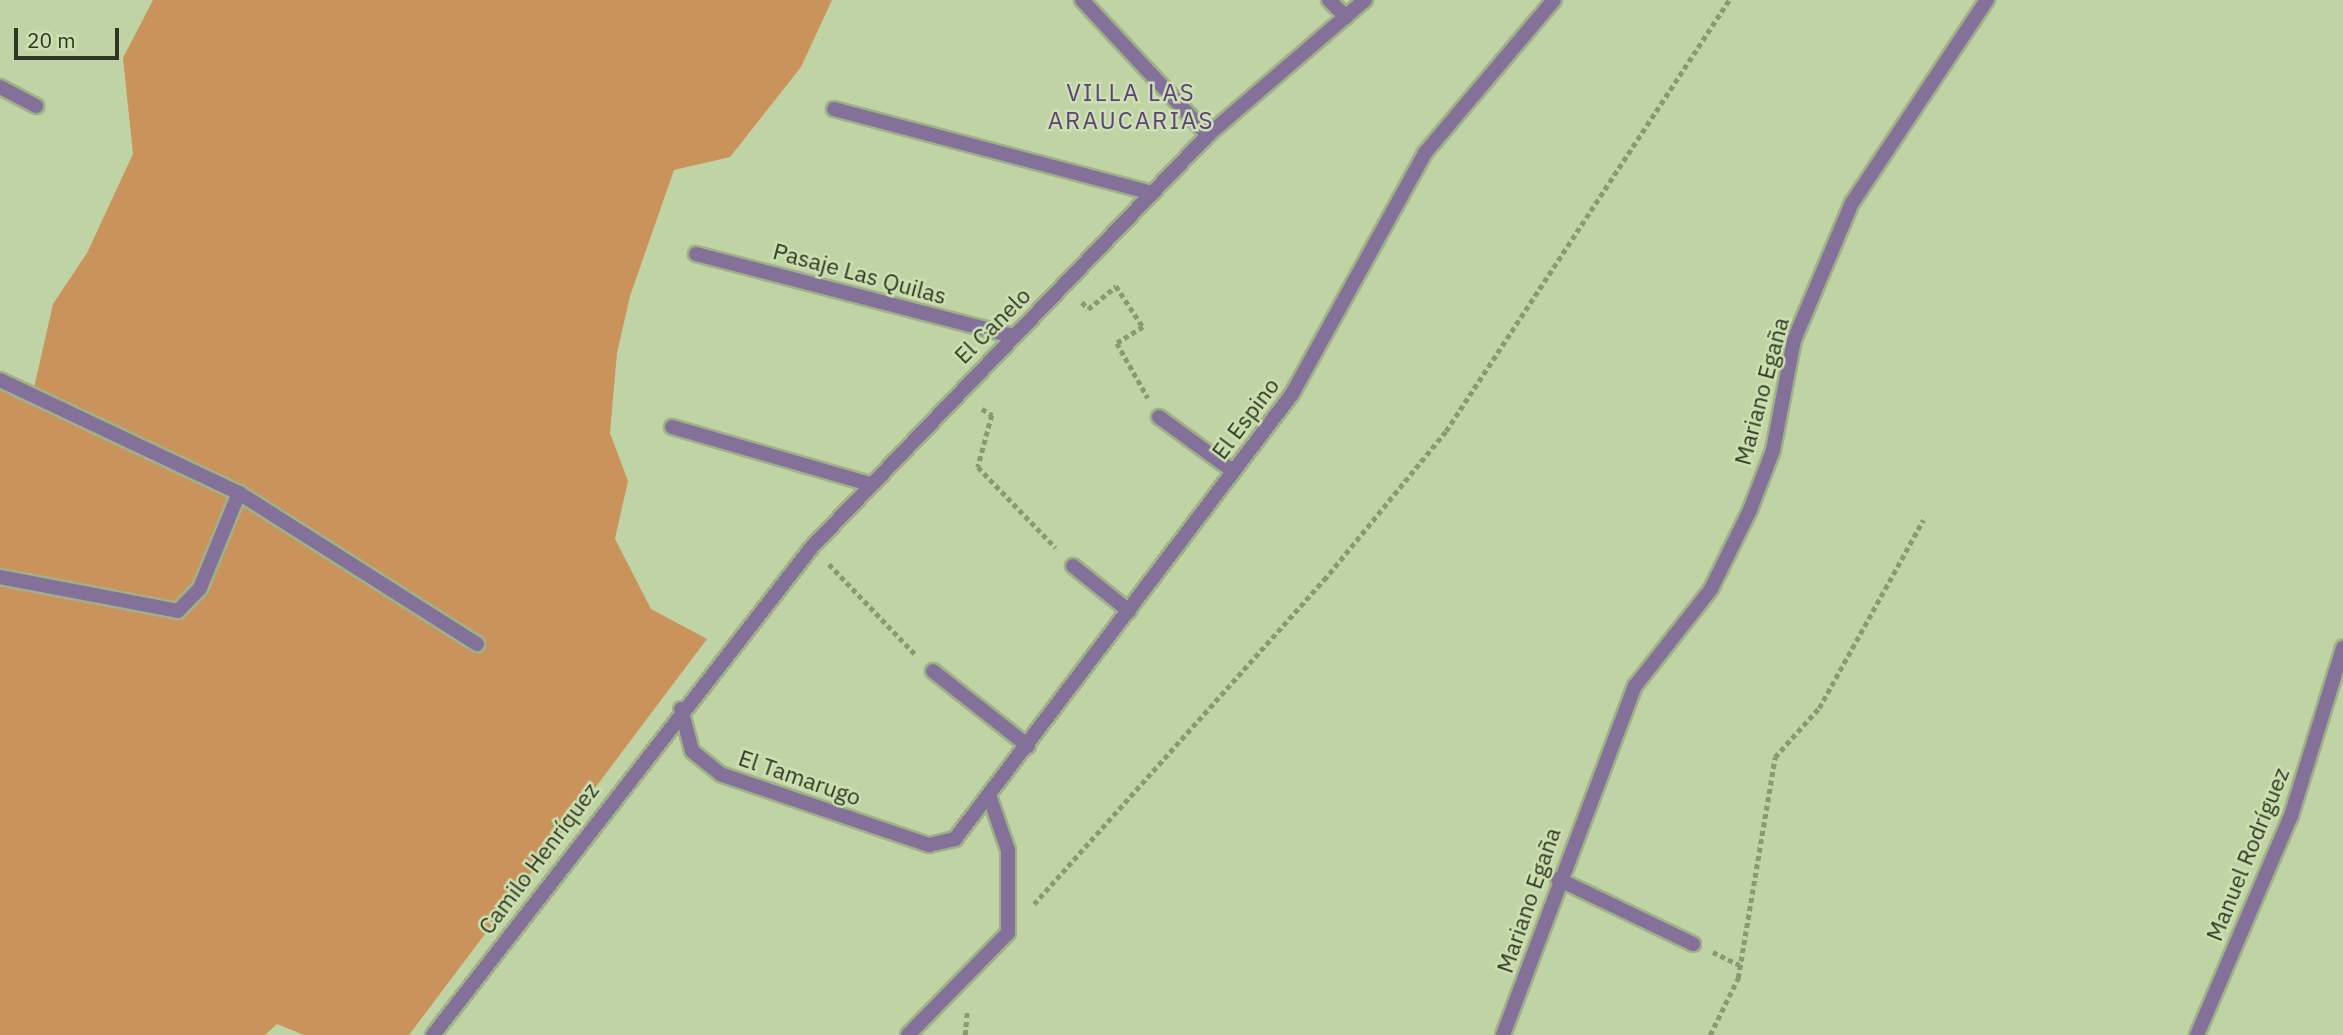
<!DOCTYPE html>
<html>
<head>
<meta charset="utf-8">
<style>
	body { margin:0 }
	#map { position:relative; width:2343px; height:1035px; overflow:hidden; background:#c0d3a4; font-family:"IBM Plex Sans",sans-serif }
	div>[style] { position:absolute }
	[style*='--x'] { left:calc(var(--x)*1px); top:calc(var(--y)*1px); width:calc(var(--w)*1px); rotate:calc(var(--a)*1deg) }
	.green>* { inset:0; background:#c9935b }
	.path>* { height:4.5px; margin-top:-2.25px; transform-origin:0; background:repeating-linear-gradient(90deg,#8a9874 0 5px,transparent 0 8.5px) }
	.roads { filter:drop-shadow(2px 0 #a0b188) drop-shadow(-2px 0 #a0b188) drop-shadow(0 2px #a0b188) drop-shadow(0 -2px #a0b188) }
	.minor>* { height:14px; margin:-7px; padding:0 7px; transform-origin:7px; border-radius:7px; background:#84719a }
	span { translate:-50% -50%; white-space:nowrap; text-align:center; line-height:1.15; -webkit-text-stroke:5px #cce0b1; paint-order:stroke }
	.street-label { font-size:23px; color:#2f3724 }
	.neighbourhood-label { font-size:24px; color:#5e407b; letter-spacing:2px }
	.scale { position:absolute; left:14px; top:28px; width:105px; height:32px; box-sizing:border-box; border:4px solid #2f3724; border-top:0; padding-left:9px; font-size:21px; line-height:24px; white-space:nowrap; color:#2f3724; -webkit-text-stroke:5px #cce0b1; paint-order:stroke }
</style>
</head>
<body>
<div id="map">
	<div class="green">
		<i style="clip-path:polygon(153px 0,832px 0,801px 67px,730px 157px,674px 170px,630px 296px,617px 353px,610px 433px,628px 481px,615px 539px,651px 609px,707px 639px,409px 1035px,304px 1035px,277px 1024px,265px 1035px,0 1035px,0 373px,34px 388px,53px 304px,87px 253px,133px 154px,123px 58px)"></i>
	</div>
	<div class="path">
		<i style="--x:1082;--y:302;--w:9;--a:49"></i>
		<i style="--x:1088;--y:309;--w:36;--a:-39"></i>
		<i style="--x:1116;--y:286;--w:49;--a:56.6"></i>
		<i style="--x:1143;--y:327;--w:31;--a:148"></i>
		<i style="--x:1117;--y:343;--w:63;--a:60.6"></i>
		<i style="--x:982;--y:409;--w:12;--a:31"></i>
		<i style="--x:992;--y:415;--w:54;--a:105.1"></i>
		<i style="--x:978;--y:467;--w:112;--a:46.1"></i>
		<i style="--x:829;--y:564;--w:127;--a:46.3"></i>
		<i style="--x:1034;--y:904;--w:435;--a:-48.2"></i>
		<i style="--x:1324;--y:580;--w:193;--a:-50.7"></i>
		<i style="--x:1446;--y:431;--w:516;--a:-56.71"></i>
		<i style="--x:1713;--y:952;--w:30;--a:26"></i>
		<i style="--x:965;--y:1035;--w:24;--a:-85"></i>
		<i style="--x:1710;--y:1035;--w:64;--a:-63.8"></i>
		<i style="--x:1738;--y:978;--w:224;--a:-80.5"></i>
		<i style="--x:1775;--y:757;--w:66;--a:-48.1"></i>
		<i style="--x:1819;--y:708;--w:215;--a:-61"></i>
	</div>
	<div class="roads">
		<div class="minor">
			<i style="--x:1082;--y:0;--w:185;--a:47"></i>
			<i style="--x:1329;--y:0;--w:24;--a:45"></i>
			<i style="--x:0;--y:87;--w:41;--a:27.8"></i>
			<i style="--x:834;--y:109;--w:329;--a:14.8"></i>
			<i style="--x:696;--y:254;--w:326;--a:14.5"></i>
			<i style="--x:0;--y:380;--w:264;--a:25.3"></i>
			<i style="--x:239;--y:493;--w:282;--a:32.4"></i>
			<i style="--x:1159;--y:417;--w:92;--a:36.1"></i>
			<i style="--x:672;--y:427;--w:206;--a:16.1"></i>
			<i style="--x:1073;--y:566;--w:72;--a:38.8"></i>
			<i style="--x:0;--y:577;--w:181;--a:10.8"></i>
			<i style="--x:178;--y:611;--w:32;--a:-46"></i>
			<i style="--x:200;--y:588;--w:103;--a:-67.7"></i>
			<i style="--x:933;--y:671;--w:121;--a:38.3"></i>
			<i style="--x:681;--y:709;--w:43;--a:75.3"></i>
			<i style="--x:692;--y:751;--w:36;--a:39"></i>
			<i style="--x:720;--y:774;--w:221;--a:18.8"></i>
			<i style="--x:929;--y:845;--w:27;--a:-13"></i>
			<i style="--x:955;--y:839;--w:558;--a:-52.86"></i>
			<i style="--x:1292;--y:394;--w:275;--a:-61.1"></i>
			<i style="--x:1425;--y:153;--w:200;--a:-49.9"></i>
			<i style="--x:1558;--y:879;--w:150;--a:25.7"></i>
			<i style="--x:433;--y:1035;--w:618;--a:-52.17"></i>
			<i style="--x:812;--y:547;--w:571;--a:-46.13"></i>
			<i style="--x:1208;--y:135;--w:207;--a:-40.7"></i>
			<i style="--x:908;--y:1035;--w:143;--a:-45.6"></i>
			<i style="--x:1008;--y:933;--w:83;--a:-90"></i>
			<i style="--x:1008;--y:850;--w:55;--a:-109.1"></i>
			<i style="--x:1503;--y:1035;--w:373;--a:-69.3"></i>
			<i style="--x:1635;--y:686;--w:123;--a:-51.9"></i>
			<i style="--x:1711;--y:589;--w:88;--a:-63.7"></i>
			<i style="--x:1750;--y:510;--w:64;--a:-69"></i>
			<i style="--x:1773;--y:450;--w:112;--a:-79.2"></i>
			<i style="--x:1794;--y:340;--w:149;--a:-67.1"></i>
			<i style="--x:1852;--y:203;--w:244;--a:-56.4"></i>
			<i style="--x:2197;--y:1035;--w:238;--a:-66.8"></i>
			<i style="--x:2291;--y:816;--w:176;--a:-72.8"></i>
		</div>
	</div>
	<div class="street-label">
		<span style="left:860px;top:273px;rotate:15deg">Pasaje Las Quilas</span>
		<span style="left:992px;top:325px;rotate:-45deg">El Canelo</span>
		<span style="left:1761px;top:391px;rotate:-75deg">Mariano Egaña</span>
		<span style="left:1245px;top:418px;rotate:-53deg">El Espino</span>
		<span style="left:800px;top:777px;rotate:19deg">El Tamarugo</span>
		<span style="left:2247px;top:854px;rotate:-68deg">Manuel Rodríguez</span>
		<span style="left:538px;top:858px;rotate:-53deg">Camilo Henríquez</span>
		<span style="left:1528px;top:900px;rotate:-71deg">Mariano Egaña</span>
	</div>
	<div class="neighbourhood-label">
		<span style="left:1131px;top:107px">VILLA LAS<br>ARAUCARIAS</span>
	</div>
	<div class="scale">20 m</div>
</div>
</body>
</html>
